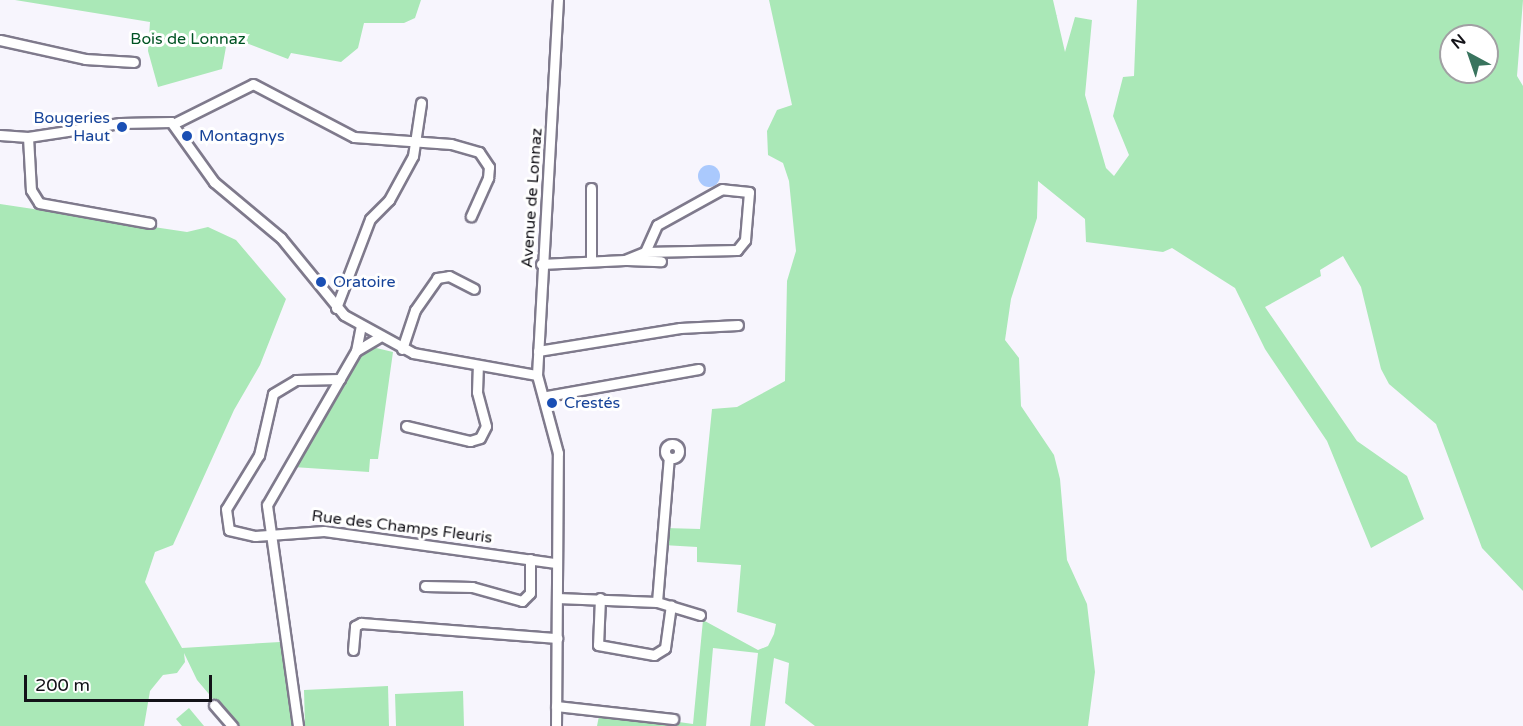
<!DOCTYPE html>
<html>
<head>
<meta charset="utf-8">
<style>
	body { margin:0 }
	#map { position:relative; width:1523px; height:726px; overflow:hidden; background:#f7f5fd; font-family:"Varela Round",sans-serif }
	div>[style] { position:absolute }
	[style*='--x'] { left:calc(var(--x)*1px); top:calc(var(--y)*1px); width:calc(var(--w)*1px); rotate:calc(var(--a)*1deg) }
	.green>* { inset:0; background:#aae8b7 }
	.water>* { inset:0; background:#aac9fd }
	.round { border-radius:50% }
	.roads { filter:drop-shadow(2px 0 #7f7a8c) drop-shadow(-2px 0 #7f7a8c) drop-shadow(0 2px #7f7a8c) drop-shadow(0 -2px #7f7a8c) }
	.minor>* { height:9px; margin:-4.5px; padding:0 4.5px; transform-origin:4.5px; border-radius:4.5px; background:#fff }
	.minor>.ring { margin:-4.5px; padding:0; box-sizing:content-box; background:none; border:9px solid #fff; border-radius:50% }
	.dots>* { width:16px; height:16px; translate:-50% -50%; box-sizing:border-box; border:3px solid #fff; border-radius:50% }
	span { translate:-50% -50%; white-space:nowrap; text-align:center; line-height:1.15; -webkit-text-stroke:6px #fff; paint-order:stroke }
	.park-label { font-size:16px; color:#005323 }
	.transit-label { font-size:16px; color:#164399 }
	.right { translate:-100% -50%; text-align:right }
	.left { translate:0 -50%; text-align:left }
	.street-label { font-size:16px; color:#131218 }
	.north { position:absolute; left:1439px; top:24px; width:60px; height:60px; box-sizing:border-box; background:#fff; border:2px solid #a1a0a3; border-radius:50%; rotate:320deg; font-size:16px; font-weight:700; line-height:24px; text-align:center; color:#131218 }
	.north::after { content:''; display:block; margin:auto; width:21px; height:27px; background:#39745e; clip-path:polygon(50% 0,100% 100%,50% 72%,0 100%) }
	.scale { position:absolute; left:24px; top:675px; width:188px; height:27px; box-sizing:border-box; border:3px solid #131218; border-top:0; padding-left:8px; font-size:18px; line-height:21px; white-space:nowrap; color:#131218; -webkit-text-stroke:4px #fff; paint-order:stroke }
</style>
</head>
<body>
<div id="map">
	<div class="green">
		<i style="clip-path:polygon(15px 0,421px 0,415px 18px,404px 23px,364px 23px,358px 48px,341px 62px,291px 53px,288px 59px,228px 36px,222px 69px,158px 87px,148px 51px,150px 22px)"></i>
		<i style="clip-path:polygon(evenodd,769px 0,1053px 0,1065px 52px,1075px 17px,1092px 20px,1085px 95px,1106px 168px,1114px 176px,1129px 155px,1113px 116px,1123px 77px,1134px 76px,1137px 0,1523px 0,1517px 76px,1523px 86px,1523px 591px,1482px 548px,1436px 424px,1389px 384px,1381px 369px,1361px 287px,1343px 256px,1320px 270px,1321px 276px,1265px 307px,1357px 441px,1407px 476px,1424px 519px,1371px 548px,1327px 441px,1265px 349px,1235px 288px,1172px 248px,1163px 252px,1086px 242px,1085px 219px,1038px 181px,1037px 218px,1011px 299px,1005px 340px,1019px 358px,1021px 406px,1054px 455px,1060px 479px,1067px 560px,1087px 604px,1095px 672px,1088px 726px,815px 726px,785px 703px,789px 663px,774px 658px,765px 726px,750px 726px,758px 653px,713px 648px,706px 726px,597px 726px,600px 711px,693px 724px,703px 620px,758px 650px,768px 646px,774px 634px,776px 624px,737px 612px,741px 565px,697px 562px,697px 547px,663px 545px,665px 528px,700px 529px,712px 409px,737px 407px,785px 381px,787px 281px,796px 251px,789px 181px,783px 163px,768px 155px,767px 131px,777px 110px,792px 105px,769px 0,1451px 36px,1487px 36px,1487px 72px,1451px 72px,1451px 36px)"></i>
		<i style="clip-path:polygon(0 204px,187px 232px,208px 227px,236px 240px,286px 299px,260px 365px,234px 410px,173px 545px,155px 552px,145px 582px,182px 648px,280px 642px,295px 726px,236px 726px,197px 680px,184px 653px,185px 662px,177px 673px,163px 675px,150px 691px,144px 726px,0 726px)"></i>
		<i style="clip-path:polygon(372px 347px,393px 352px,378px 459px,370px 459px,369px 472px,293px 467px,362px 351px)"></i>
		<i style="clip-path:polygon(388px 686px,389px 726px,305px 726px,304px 690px)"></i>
		<i style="clip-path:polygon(463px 691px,464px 726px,396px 726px,395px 694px)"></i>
		<i style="clip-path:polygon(189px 708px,204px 726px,182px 726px,176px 719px)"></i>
	</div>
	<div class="water">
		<i class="round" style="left:698px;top:165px;width:22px;height:22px"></i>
	</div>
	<div class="roads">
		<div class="minor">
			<i style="--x:0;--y:40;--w:87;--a:12.6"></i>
			<i style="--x:85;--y:59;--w:49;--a:3.5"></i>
			<i style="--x:173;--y:124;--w:89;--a:-26.6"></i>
			<i style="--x:253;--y:84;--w:114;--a:27.7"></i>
			<i style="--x:354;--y:137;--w:97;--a:4.1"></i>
			<i style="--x:451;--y:144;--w:29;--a:16"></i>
			<i style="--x:479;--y:152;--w:18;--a:56"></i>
			<i style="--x:489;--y:167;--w:11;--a:95"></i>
			<i style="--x:488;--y:178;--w:42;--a:114.1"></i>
			<i style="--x:0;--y:135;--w:28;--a:4"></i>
			<i style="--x:28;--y:137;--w:93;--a:-8.7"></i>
			<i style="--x:120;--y:123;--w:51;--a:-1.1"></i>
			<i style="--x:171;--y:122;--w:74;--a:54.4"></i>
			<i style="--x:214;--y:182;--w:87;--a:39.9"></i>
			<i style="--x:281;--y:238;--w:99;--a:50.7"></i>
			<i style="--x:344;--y:315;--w:79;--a:28.8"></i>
			<i style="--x:413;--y:353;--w:126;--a:10.1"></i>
			<i style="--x:28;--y:137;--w:53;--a:86.8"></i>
			<i style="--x:31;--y:190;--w:15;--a:58"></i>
			<i style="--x:39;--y:203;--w:113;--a:10.2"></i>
			<i style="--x:627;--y:260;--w:34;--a:2"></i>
			<i style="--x:591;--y:261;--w:73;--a:-90"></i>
			<i style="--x:541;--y:264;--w:84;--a:-2.7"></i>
			<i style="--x:625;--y:260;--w:22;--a:-22"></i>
			<i style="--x:645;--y:252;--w:92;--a:-1.2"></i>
			<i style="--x:737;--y:250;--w:13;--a:-51"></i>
			<i style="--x:745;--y:240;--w:48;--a:-85.2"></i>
			<i style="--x:749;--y:192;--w:27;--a:-174"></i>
			<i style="--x:722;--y:189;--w:74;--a:151"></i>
			<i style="--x:657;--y:225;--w:30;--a:114"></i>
			<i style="--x:336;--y:308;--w:95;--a:-69.1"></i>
			<i style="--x:370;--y:219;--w:27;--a:-45"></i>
			<i style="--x:389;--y:200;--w:50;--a:-61.4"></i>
			<i style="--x:413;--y:156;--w:54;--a:-81.4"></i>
			<i style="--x:402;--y:349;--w:41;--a:-71.6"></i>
			<i style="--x:415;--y:310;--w:39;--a:-55"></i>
			<i style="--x:437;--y:278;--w:12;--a:-9"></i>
			<i style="--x:449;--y:276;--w:28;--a:27"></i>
			<i style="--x:356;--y:351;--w:27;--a:-31"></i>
			<i style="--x:538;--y:351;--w:144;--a:-9.2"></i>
			<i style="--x:680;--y:328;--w:58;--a:-3"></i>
			<i style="--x:340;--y:379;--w:44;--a:178.7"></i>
			<i style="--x:296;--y:380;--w:27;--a:149"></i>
			<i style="--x:273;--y:394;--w:63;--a:102.9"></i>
			<i style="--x:259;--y:455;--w:63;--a:121.4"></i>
			<i style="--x:226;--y:509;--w:21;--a:82"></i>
			<i style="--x:229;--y:530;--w:27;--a:13"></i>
			<i style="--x:255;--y:536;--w:69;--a:-4.1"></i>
			<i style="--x:324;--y:531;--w:234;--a:7.9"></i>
			<i style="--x:547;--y:396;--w:154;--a:-10.1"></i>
			<i style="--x:406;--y:426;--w:66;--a:13.2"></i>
			<i style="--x:470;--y:441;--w:10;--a:-17"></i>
			<i style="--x:480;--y:438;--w:13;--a:-63"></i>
			<i style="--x:486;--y:426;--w:35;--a:-105"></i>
			<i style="--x:477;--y:392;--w:26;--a:-88"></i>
			<i class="ring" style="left:665px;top:444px;width:5px;height:5px"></i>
			<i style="--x:425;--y:586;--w:47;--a:1.2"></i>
			<i style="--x:472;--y:587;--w:52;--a:15.6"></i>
			<i style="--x:522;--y:601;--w:11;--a:-45"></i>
			<i style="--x:530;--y:593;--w:34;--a:-90"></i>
			<i style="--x:557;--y:598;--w:100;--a:2.3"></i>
			<i style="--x:657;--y:602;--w:45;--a:16.8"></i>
			<i style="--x:600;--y:598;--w:47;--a:92.4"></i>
			<i style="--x:598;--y:645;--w:57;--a:10.1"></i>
			<i style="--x:654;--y:655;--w:13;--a:-32"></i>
			<i style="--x:665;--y:648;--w:43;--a:-82.1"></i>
			<i style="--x:657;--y:602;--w:145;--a:-85.3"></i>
			<i style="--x:353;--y:650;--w:24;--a:-85"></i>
			<i style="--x:355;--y:626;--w:7;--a:-27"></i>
			<i style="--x:361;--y:623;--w:197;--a:4.4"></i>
			<i style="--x:214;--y:705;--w:28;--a:49"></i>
			<i style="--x:556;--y:706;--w:118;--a:6.3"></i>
			<i style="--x:298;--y:726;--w:223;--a:-98"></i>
			<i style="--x:267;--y:505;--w:178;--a:-60"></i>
			<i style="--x:356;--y:351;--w:25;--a:-79"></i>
			<i style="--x:556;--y:726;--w:273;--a:-89.6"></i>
			<i style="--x:558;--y:453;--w:81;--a:-105.1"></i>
			<i style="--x:537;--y:375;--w:376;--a:-86.8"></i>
		</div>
	</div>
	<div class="dots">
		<i style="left:122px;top:127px;background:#1a4fb4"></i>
		<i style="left:187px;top:136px;background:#1a4fb4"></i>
		<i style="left:321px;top:282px;background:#1a4fb4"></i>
		<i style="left:552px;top:403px;background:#1a4fb4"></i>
	</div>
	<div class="park-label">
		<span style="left:188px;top:39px">Bois de Lonnaz</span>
	</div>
	<div class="transit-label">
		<span class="right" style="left:110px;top:127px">Bougeries<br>Haut</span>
		<span class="left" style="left:199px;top:136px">Montagnys</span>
		<span class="left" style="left:333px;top:282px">Oratoire</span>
		<span class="left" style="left:564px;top:403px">Crestés</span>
	</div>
	<div class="street-label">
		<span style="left:532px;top:198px;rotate:-86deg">Avenue de Lonnaz</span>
		<span style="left:402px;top:527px;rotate:7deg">Rue des Champs Fleuris</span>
	</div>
	<div class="north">N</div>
	<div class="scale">200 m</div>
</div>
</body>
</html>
